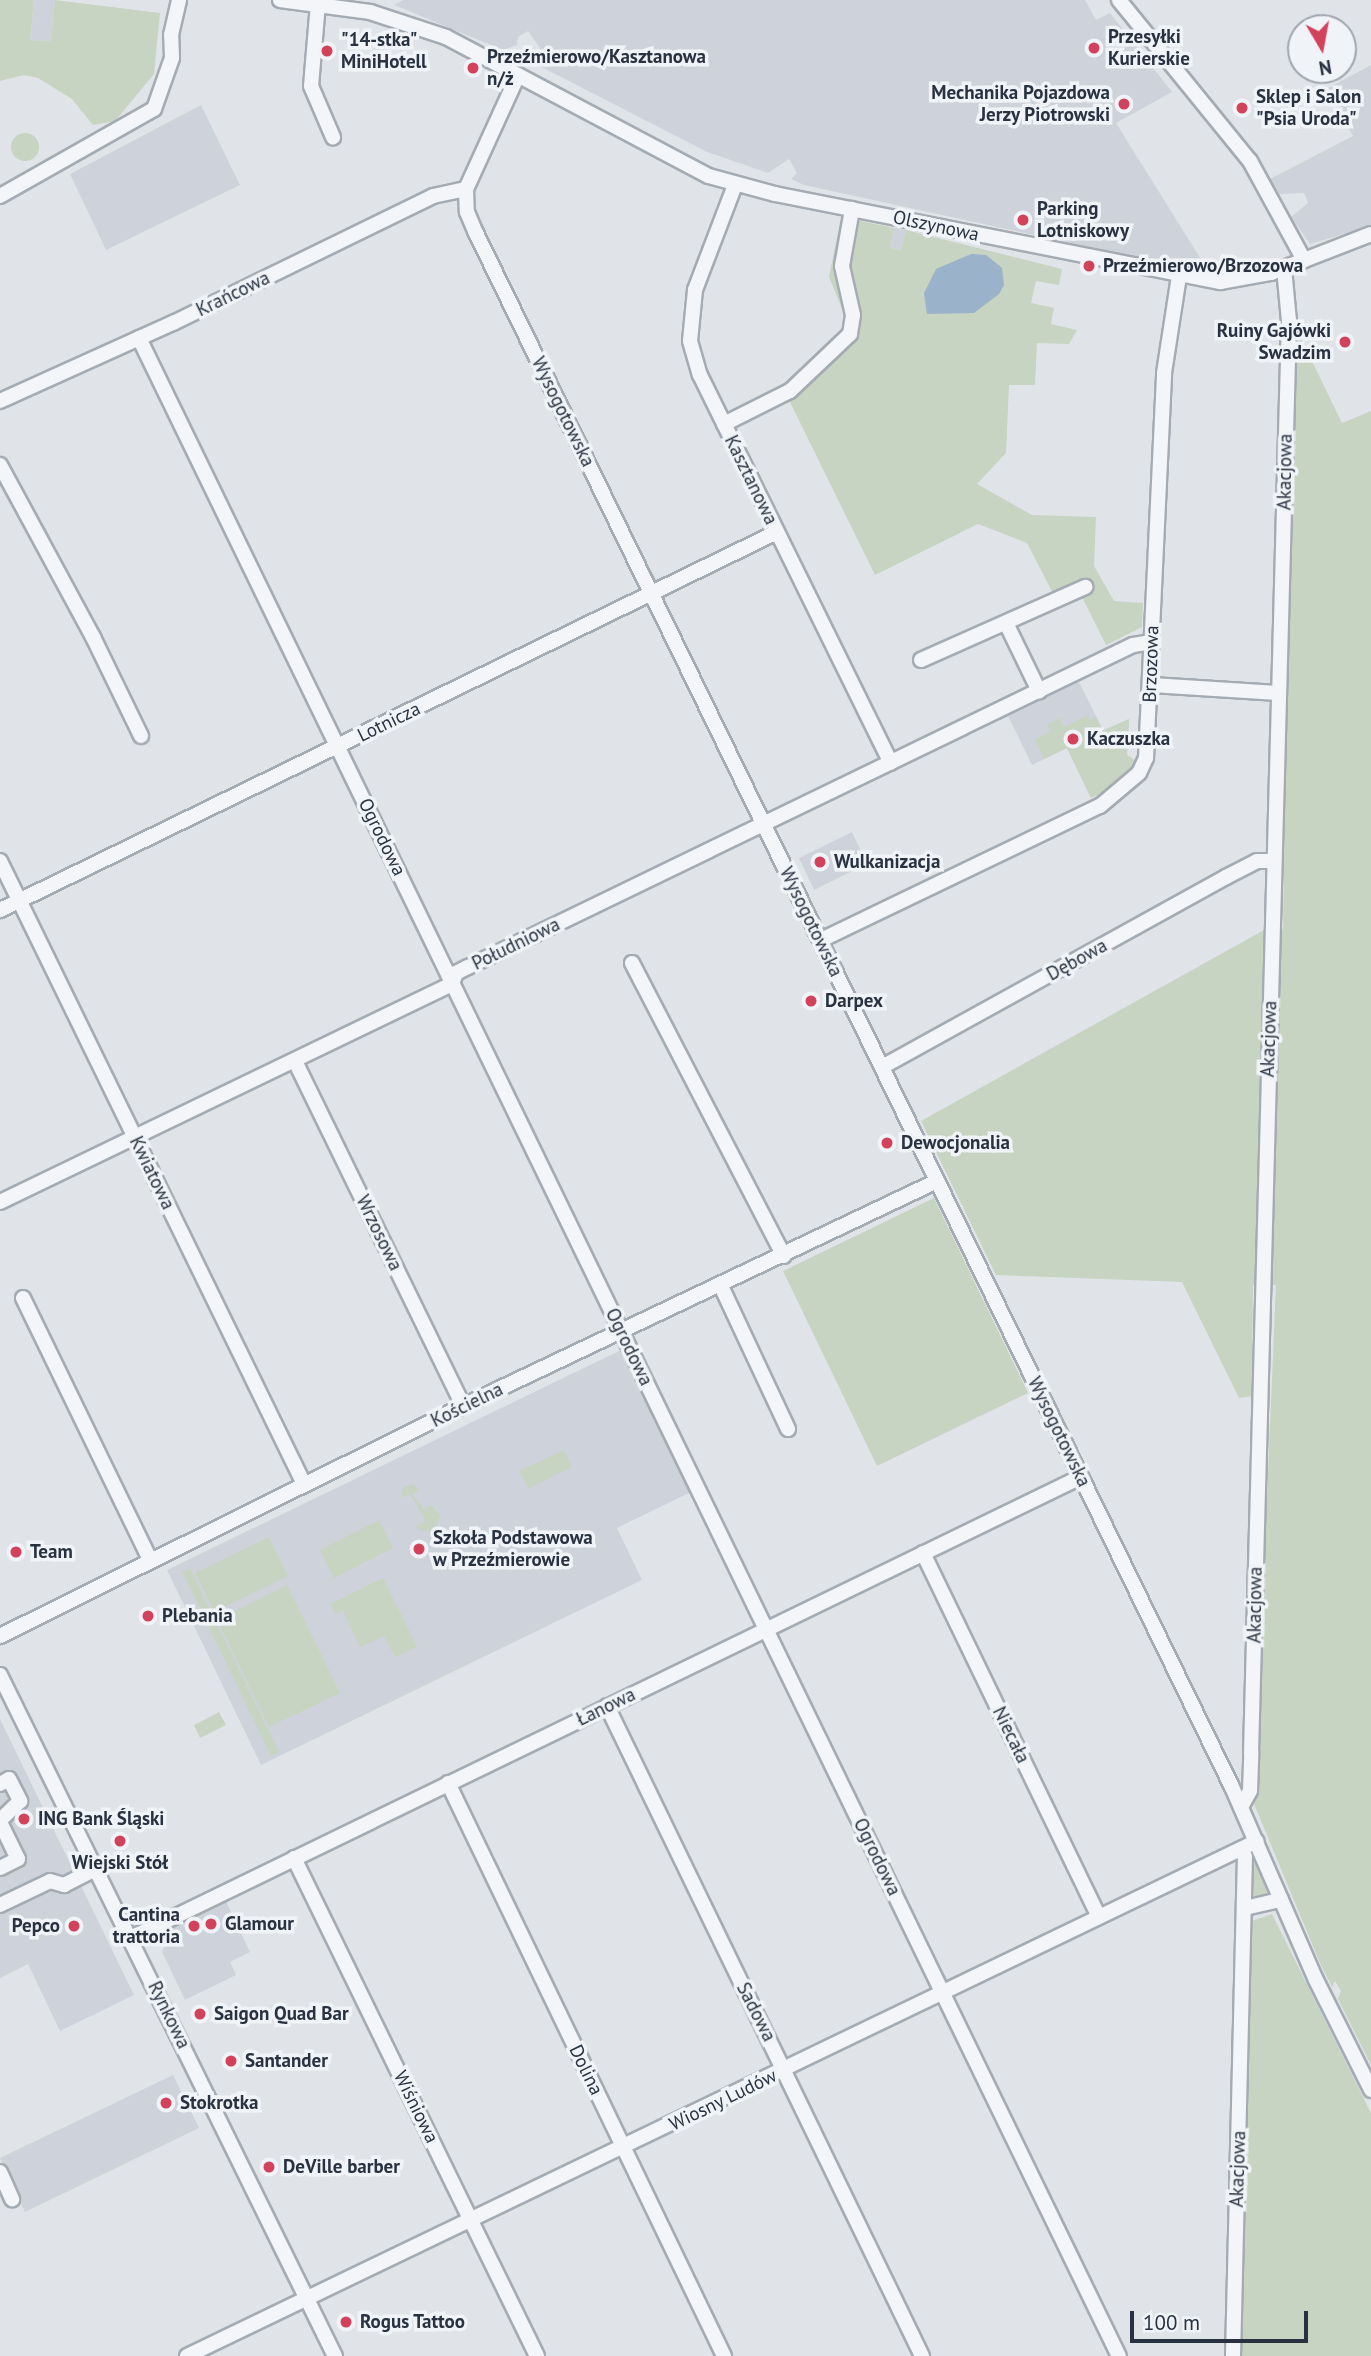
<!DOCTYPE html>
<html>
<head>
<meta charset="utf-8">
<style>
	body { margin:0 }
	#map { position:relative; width:1371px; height:2356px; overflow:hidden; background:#e0e4e9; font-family:"PT Sans",sans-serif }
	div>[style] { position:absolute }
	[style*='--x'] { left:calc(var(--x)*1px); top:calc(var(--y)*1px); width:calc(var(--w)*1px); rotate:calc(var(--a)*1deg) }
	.built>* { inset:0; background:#ced3db }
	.green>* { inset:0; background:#c6d4c1 }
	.round { border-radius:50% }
	.water>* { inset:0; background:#9ab2ca }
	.roads { filter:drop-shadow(2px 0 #a5abb3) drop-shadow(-2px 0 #a5abb3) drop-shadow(0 2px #a5abb3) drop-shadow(0 -2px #a5abb3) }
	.minor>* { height:14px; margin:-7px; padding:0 7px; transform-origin:7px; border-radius:7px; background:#f3f5f8 }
	.dots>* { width:19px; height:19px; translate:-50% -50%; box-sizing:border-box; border:4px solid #f0f3f7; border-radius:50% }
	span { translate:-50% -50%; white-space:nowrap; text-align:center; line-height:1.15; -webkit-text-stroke:7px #f0f3f7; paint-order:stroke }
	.poi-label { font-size:19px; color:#283241; font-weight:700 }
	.left { translate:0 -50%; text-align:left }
	.right { translate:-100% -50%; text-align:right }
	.street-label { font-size:19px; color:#283241 }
	.north { position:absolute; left:1287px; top:14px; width:70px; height:70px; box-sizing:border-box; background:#f0f3f7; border:2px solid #a0a6ae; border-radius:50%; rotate:170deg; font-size:19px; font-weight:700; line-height:28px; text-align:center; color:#283241 }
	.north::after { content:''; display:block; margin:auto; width:24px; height:32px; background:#d2425a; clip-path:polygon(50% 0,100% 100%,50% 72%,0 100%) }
	.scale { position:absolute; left:1130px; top:2311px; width:178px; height:32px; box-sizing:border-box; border:4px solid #283241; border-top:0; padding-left:9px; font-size:21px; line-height:24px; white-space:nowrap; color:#283241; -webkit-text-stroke:5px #f0f3f7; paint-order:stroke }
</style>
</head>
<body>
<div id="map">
	<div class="built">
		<i style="clip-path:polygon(34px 0,55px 0,51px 41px,30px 40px)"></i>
		<i style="clip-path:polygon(403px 0,1085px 0,1096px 20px,1110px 13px,1172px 92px,1116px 123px,1204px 264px,1204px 272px,804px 185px,791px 179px,797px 173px,789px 159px,768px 173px,707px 152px,528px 60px,542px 51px,528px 31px,518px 37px,517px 45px,503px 50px,394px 5px)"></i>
		<i style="clip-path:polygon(1371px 65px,1371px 226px,1310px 244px,1291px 217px,1308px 203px,1304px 193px,1279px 194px,1270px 179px,1353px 136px,1326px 89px)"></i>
		<i style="clip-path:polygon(201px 105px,240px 185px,106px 250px,70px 174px)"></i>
		<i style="clip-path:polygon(894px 228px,906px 230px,901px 250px,890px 248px)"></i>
		<i style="clip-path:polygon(1079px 682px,1103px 730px,1129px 719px,1127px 755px,1136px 761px,1091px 798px,1067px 748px,1032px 765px,1008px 716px)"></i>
		<i style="clip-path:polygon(852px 832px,867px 864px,814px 890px,799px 858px)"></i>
		<i style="clip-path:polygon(621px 1350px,691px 1492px,617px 1528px,642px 1580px,261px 1765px,167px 1570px)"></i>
		<i style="clip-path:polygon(0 1719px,134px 1995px,60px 2031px,28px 1964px,0 1978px)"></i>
		<i style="clip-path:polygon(226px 1901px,250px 1952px,230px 1962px,236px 1975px,185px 2000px,162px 1952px,170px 1929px)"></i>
		<i style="clip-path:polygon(173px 2075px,199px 2128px,25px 2212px,0 2158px)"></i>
	</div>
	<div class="green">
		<i style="clip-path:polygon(0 0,34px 0,30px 40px,51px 41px,55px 0,160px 13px,154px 74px,115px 121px,93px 125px,72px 99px,38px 78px,24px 75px,0 81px)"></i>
		<i class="round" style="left:11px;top:133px;width:28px;height:28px"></i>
		<i style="clip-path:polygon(841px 217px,894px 228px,890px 248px,901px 250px,906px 230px,1062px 269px,1059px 285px,1036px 281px,1031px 303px,1054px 308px,1051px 324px,1077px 330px,1069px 344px,1037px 343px,1035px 385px,1009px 385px,1006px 453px,977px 484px,1032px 515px,1096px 517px,1094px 566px,1114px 601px,1143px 603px,1142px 627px,1106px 645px,1081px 595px,1059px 605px,1027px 543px,978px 524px,875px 575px,788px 398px,853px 335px,829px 277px)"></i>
		<i style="clip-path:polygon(1292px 320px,1342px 423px,1371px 411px,1371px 2065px,1338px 1999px,1341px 1991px,1335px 1981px,1332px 1987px,1320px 1963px,1254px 1804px,1276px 1285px,1253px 1285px,1252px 1396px,1239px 1398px,1182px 1282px,996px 1275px,921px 1121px,1264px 930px,1283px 929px)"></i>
		<i style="clip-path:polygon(619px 504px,625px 523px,657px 581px,649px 576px,616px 507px)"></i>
		<i style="clip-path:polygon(1088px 715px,1090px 720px,1096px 717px,1103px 731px,1129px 719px,1127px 755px,1136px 761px,1112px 788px,1091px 798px,1067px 748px,1044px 759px,1035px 739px,1050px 732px,1047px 724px,1060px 718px,1064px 727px)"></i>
		<i style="clip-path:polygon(934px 1198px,1028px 1393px,877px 1466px,783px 1271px)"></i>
		<i style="clip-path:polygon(564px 1450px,572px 1467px,528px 1489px,519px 1471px)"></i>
		<i style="clip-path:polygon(412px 1484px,419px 1489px,412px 1494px,424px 1509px,432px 1505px,440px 1516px,435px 1532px,419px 1530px,416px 1526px,426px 1521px,410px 1494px,402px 1498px,403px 1488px)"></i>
		<i style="clip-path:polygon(379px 1520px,393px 1548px,334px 1578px,320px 1550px)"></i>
		<i style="clip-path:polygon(269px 1537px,288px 1576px,214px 1612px,195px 1573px)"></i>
		<i style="clip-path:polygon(190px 1568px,279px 1752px,271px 1756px,182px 1572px)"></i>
		<i style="clip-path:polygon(383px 1578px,417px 1647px,395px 1657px,384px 1636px,360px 1647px,343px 1611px,335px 1614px,330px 1604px)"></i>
		<i style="clip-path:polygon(287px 1585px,340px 1693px,269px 1727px,217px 1620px)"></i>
		<i style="clip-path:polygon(219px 1712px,226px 1725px,200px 1738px,194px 1725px)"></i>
		<i style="clip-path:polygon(1250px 1859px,1256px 1865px,1269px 1897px,1252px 1900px,1250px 1896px)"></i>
		<i style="clip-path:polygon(1272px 1914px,1371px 2113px,1371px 2356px,1240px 2356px,1249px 1922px)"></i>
	</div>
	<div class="water">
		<i style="clip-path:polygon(971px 254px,986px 255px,1002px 268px,1004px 285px,999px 294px,974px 313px,927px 314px,924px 293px,936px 269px)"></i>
	</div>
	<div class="roads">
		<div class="minor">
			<i style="--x:280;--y:0;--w:91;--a:7.6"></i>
			<i style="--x:370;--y:12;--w:80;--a:18.2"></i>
			<i style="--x:446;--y:37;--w:297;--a:27.9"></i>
			<i style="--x:709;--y:176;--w:68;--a:15.3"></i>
			<i style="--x:775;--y:194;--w:454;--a:11.2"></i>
			<i style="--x:1220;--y:282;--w:52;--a:-10"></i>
			<i style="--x:1271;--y:273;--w:107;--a:-21.3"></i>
			<i style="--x:1119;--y:0;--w:208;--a:50.9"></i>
			<i style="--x:1250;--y:161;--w:113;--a:61.4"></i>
			<i style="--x:318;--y:3;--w:83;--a:94.8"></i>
			<i style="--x:311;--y:86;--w:56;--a:66.7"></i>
			<i style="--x:518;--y:75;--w:125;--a:114.5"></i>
			<i style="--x:466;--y:189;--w:23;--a:88"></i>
			<i style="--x:467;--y:212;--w:23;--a:67"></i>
			<i style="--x:476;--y:233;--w:1728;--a:64.06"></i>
			<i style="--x:1232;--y:1787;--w:210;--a:66.5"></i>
			<i style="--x:1316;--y:1980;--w:123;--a:63.4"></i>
			<i style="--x:735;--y:185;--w:112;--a:110.9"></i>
			<i style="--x:695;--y:290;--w:51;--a:95.6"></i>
			<i style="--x:690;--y:341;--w:35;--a:74"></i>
			<i style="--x:700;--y:375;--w:432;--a:63.8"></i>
			<i style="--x:0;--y:196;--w:177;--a:-29.5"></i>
			<i style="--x:154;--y:109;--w:54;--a:-70.6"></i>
			<i style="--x:172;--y:58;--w:23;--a:-92"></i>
			<i style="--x:171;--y:35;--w:36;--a:-77"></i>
			<i style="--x:139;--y:338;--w:2243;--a:64.1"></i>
			<i style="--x:0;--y:401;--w:190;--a:-24.3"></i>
			<i style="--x:173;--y:323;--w:289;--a:-26"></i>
			<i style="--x:433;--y:196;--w:34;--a:-12"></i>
			<i style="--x:724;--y:424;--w:74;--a:-26.6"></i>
			<i style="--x:790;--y:391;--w:83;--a:-43.5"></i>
			<i style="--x:850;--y:334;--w:19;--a:-81"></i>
			<i style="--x:853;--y:315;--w:50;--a:-102.7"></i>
			<i style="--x:842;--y:266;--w:58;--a:-80"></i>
			<i style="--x:0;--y:465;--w:196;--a:61.6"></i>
			<i style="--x:93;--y:637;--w:110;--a:64.1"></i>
			<i style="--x:1006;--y:623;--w:76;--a:64.1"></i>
			<i style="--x:921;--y:660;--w:180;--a:-24"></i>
			<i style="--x:1151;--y:685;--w:128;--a:3.6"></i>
			<i style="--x:0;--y:861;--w:693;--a:63.99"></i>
			<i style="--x:0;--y:910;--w:864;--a:-25.94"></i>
			<i style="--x:821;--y:940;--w:310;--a:-25.7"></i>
			<i style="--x:1100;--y:806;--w:51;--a:-40.2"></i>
			<i style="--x:1139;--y:773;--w:17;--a:-65"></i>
			<i style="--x:1146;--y:758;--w:385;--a:-87.3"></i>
			<i style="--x:1164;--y:373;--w:98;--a:-81.2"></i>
			<i style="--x:632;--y:963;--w:330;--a:62.6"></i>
			<i style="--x:295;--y:1061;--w:384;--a:64"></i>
			<i style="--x:882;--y:1067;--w:393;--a:-28.9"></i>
			<i style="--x:1226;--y:877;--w:35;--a:-27"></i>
			<i style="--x:1257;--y:861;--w:17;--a:0"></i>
			<i style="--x:0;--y:1202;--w:502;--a:-25.75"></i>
			<i style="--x:452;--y:984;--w:12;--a:-70"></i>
			<i style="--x:456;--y:973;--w:13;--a:-27"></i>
			<i style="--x:468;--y:967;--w:739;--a:-25.84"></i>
			<i style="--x:1133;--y:645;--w:19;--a:-9"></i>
			<i style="--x:721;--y:1286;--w:158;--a:64.9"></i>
			<i style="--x:23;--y:1298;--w:290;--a:64.1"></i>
			<i style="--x:923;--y:1553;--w:404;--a:64.2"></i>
			<i style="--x:0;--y:1636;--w:517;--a:-26.42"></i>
			<i style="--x:463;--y:1406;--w:525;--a:-25.39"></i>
			<i style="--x:0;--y:1675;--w:759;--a:63.81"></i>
			<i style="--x:607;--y:1706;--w:722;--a:64.14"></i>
			<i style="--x:448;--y:1783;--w:636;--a:64.28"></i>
			<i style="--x:0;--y:1784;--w:10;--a:-29"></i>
			<i style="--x:9;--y:1779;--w:25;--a:63"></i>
			<i style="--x:20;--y:1801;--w:28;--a:136"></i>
			<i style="--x:1241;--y:1807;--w:18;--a:-61"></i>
			<i style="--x:1250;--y:1791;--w:38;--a:-88"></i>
			<i style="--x:1251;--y:1753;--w:1433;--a:-88.48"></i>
			<i style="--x:1289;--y:321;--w:53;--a:-95.4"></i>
			<i style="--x:0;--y:1822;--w:41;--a:64.1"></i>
			<i style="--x:18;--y:1859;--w:20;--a:153"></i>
			<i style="--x:294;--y:1858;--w:554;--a:63.99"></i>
			<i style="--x:0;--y:1905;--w:55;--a:-25.6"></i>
			<i style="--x:50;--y:1881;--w:15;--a:16"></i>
			<i style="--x:64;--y:1885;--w:38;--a:-27"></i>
			<i style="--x:1245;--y:1908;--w:37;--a:-13"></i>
			<i style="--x:131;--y:1938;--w:1056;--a:-25.89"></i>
			<i style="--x:0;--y:2172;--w:30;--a:66"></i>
			<i style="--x:187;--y:2356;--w:1187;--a:-25.7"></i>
			<i style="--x:1233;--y:2356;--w:500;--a:-88.63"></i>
		</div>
	</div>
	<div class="dots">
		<i style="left:1094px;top:48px;background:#d2425a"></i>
		<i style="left:327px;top:51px;background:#d2425a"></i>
		<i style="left:473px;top:68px;background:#d2425a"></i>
		<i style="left:1124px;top:104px;background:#d2425a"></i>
		<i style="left:1242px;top:108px;background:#d2425a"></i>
		<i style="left:1023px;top:220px;background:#d2425a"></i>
		<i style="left:1089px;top:266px;background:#d2425a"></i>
		<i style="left:1345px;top:342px;background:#d2425a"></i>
		<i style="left:1073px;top:739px;background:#d2425a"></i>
		<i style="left:820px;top:862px;background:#d2425a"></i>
		<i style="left:811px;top:1001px;background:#d2425a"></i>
		<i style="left:887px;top:1143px;background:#d2425a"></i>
		<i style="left:419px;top:1549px;background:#d2425a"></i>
		<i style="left:16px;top:1552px;background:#d2425a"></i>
		<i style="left:148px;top:1616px;background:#d2425a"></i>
		<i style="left:24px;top:1819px;background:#d2425a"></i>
		<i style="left:120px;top:1841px;background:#d2425a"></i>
		<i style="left:211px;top:1924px;background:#d2425a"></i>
		<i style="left:74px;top:1926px;background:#d2425a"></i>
		<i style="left:194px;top:1926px;background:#d2425a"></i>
		<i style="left:200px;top:2014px;background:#d2425a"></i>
		<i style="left:231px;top:2061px;background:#d2425a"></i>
		<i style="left:166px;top:2103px;background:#d2425a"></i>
		<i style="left:269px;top:2167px;background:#d2425a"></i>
		<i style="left:346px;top:2322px;background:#d2425a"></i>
	</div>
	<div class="poi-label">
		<span class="left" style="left:1108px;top:48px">Przesyłki<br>Kurierskie</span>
		<span class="left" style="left:341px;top:51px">"14-stka"<br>MiniHotell</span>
		<span class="left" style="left:487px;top:68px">Przeźmierowo/Kasztanowa<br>n/ż</span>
		<span class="right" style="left:1110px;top:104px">Mechanika Pojazdowa<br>Jerzy Piotrowski</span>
		<span class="left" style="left:1256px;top:108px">Sklep i Salon<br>"Psia Uroda"</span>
		<span class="left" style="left:1037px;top:220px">Parking<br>Lotniskowy</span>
		<span class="left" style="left:1103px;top:266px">Przeźmierowo/Brzozowa</span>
		<span class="right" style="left:1331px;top:342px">Ruiny Gajówki<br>Swadzim</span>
		<span class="left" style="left:1087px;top:739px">Kaczuszka</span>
		<span class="left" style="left:834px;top:862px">Wulkanizacja</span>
		<span class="left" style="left:825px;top:1001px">Darpex</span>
		<span class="left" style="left:901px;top:1143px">Dewocjonalia</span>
		<span class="left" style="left:433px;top:1549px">Szkoła Podstawowa<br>w Przeźmierowie</span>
		<span class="left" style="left:30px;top:1552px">Team</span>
		<span class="left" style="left:162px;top:1616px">Plebania</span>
		<span class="left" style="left:38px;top:1819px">ING Bank Śląski</span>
		<span style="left:120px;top:1863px">Wiejski Stół</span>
		<span class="right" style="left:180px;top:1926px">Cantina<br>trattoria</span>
		<span class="left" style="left:225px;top:1924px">Glamour</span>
		<span class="right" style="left:60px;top:1926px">Pepco</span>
		<span class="left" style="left:214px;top:2014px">Saigon Quad Bar</span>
		<span class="left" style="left:245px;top:2061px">Santander</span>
		<span class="left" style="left:180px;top:2103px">Stokrotka</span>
		<span class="left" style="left:283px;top:2167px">DeVille barber</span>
		<span class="left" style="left:360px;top:2322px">Rogus Tattoo</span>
	</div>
	<div class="street-label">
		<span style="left:936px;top:226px;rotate:12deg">Olszynowa</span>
		<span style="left:233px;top:294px;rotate:-26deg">Krańcowa</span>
		<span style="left:563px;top:412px;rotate:64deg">Wysogotowska</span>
		<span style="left:1285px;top:472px;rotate:-89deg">Akacjowa</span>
		<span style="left:751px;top:480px;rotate:64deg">Kasztanowa</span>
		<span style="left:1151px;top:664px;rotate:-88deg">Brzozowa</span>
		<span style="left:389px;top:722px;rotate:-26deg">Lotnicza</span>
		<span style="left:382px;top:837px;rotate:64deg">Ogrodowa</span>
		<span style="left:811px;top:922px;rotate:64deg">Wysogotowska</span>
		<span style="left:516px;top:944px;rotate:-26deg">Południowa</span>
		<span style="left:1077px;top:960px;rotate:-29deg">Dębowa</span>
		<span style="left:1269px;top:1039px;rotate:-88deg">Akacjowa</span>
		<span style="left:152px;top:1173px;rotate:64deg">Kwiatowa</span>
		<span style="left:379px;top:1233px;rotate:64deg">Wrzosowa</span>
		<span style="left:629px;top:1347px;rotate:64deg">Ogrodowa</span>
		<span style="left:467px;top:1405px;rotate:-26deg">Kościelna</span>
		<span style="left:1059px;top:1432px;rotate:64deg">Wysogotowska</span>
		<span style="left:1255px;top:1605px;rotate:-89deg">Akacjowa</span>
		<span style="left:606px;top:1707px;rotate:-26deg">Łanowa</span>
		<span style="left:1011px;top:1735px;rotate:64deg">Niecała</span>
		<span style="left:877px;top:1857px;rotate:64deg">Ogrodowa</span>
		<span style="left:756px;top:2012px;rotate:63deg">Sadowa</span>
		<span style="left:169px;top:2015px;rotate:64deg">Rynkowa</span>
		<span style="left:586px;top:2070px;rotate:64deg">Dolina</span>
		<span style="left:723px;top:2100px;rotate:-26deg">Wiosny Ludów</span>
		<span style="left:416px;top:2107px;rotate:64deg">Wiśniowa</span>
		<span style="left:1238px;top:2169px;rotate:-88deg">Akacjowa</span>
	</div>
	<div class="north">N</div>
	<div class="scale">100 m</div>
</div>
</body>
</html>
